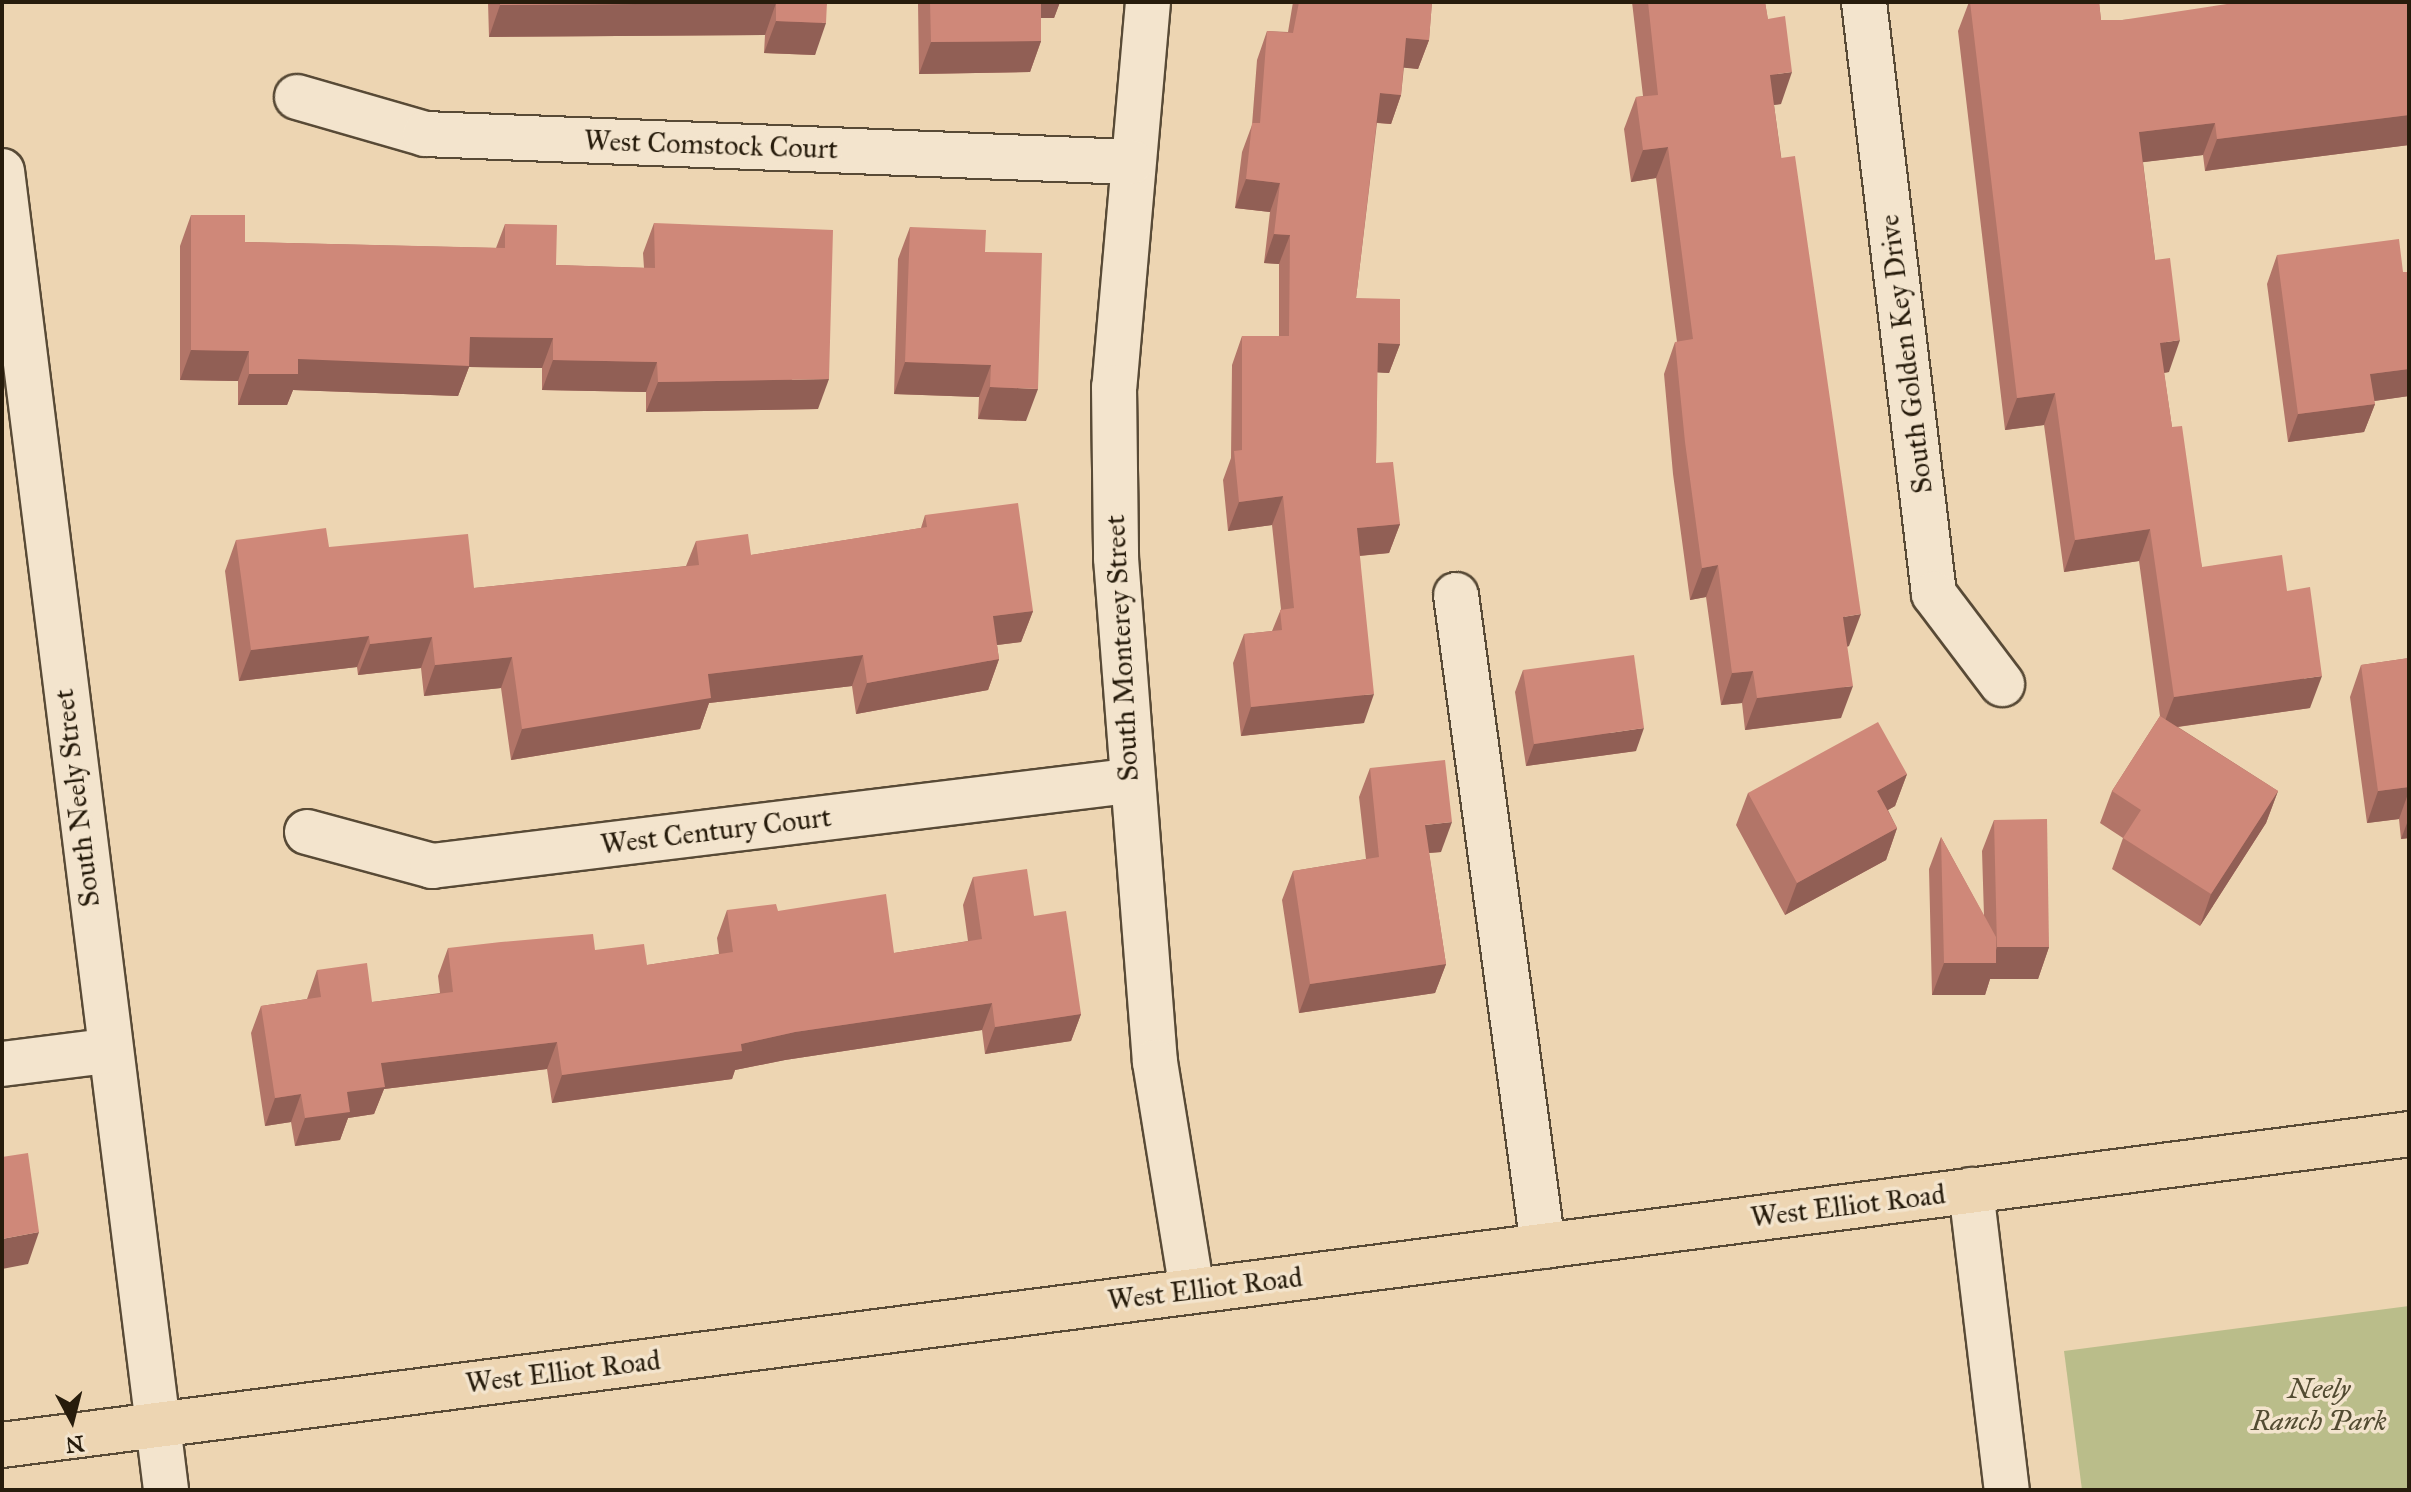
<!DOCTYPE html>
<html>
<head>
<meta charset="utf-8">
<style>
	body { margin:0 }
	#map { position:relative; width:2411px; height:1492px; overflow:hidden; background:#edd5b2; font-family:"IM FELL Great Primer",serif }
	div>[style] { position:absolute }
	[style*='--x'] { left:calc(var(--x)*1px); top:calc(var(--y)*1px); width:calc(var(--w)*1px); rotate:calc(var(--a)*1deg) }
	.green>* { inset:0; background:#babd8a }
	.roads { filter:drop-shadow(2px 0 #584a36) drop-shadow(-2px 0 #584a36) drop-shadow(0 2px #584a36) drop-shadow(0 -2px #584a36) }
	.minor>* { height:44px; margin:-22px; padding:0 22px; transform-origin:22px; border-radius:22px; background:#f3e4cd }
	.major>* { height:44px; margin:-22px; padding:0 22px; transform-origin:22px; border-radius:22px; background:#edd5b2 }
	.wall>* { inset:0; background:#b27568 }
	.shaded-wall>* { inset:0; background:#915f55 }
	.building>* { inset:0; background:#cf8879 }
	span { translate:-50% -50%; white-space:nowrap; text-align:center; line-height:1.15; -webkit-text-stroke:7px #f3e4cd; paint-order:stroke }
	.street-label { font-size:28px; color:#271c0c }
	.park-label { font-size:28px; color:#534c32; font-style:italic }
	.frame { position:absolute; inset:0; border:4px solid #271c0c; pointer-events:none }
	.north { position:absolute; left:32px; top:1380px; width:80px; height:80px; -webkit-text-stroke:6px #f3e4cd; paint-order:stroke; rotate:173deg; font-size:22px; font-weight:700; line-height:32px; text-align:center; color:#271c0c }
	.north::after { content:''; display:block; margin:auto; width:28px; height:36px; background:#271c0c; clip-path:polygon(50% 0,100% 100%,50% 72%,0 100%) }
</style>
</head>
<body>
<div id="map">
	<div class="green">
		<i style="clip-path:polygon(2409px 1306px,2409px 1490px,2082px 1490px,2064px 1351px)"></i>
	</div>
	<div class="roads">
		<div class="minor">
			<i style="--x:1148;--y:2;--w:386;--a:95"></i>
			<i style="--x:1114;--y:387;--w:171;--a:89.3"></i>
			<i style="--x:1116;--y:558;--w:506;--a:85.58"></i>
			<i style="--x:1155;--y:1062;--w:231;--a:80.8"></i>
			<i style="--x:1864;--y:2;--w:596;--a:83.26"></i>
			<i style="--x:1934;--y:594;--w:113;--a:52.9"></i>
			<i style="--x:297;--y:97;--w:133;--a:16.1"></i>
			<i style="--x:425;--y:134;--w:707;--a:2.27"></i>
			<i style="--x:2;--y:171;--w:1329;--a:82.91"></i>
			<i style="--x:1456;--y:595;--w:657;--a:82.39"></i>
			<i style="--x:307;--y:832;--w:130;--a:15.2"></i>
			<i style="--x:432;--y:866;--w:700;--a:-6.97"></i>
			<i style="--x:2;--y:1064;--w:106;--a:-7.1"></i>
			<i style="--x:1971;--y:1190;--w:302;--a:83.2"></i>
		</div>
		<div class="major">
			<i style="--x:2;--y:1445;--w:2427;--a:-7.36"></i>
		</div>
	</div>
	<div class="wall">
		<i style="clip-path:polygon(488px 2px,827px 2px,815px 55px,764px 53px,765px 35px,489px 37px)"></i>
		<i style="clip-path:polygon(918px 2px,1060px 2px,1054px 18px,1041px 18px,1041px 41px,1030px 72px,919px 74px)"></i>
		<i style="clip-path:polygon(1293px 2px,1432px 2px,1429px 40px,1418px 69px,1404px 67px,1401px 95px,1391px 124px,1377px 123px,1356px 298px,1400px 344px,1389px 373px,1377px 372px,1376px 463px,1400px 524px,1389px 553px,1360px 556px,1364px 723px,1241px 736px,1233px 663px,1244px 634px,1272px 631px,1281px 609px,1272px 525px,1228px 531px,1223px 480px,1231px 458px,1232px 365px,1242px 336px,1279px 336px,1279px 264px,1264px 263px,1270px 212px,1235px 208px,1242px 152px,1252px 125px,1257px 60px,1267px 31px,1288px 32px)"></i>
		<i style="clip-path:polygon(1632px 2px,1765px 2px,1781px 104px,1774px 105px,1849px 646px,1847px 647px,1841px 718px,1745px 730px,1742px 703px,1721px 705px,1706px 597px,1690px 600px,1673px 474px,1664px 374px,1675px 342px,1677px 342px,1656px 178px,1631px 182px,1624px 129px,1636px 97px,1643px 96px)"></i>
		<i style="clip-path:polygon(1969px 2px,2099px 2px,2101px 20px,2122px 20px,2381px 3px,2409px 2px,2409px 145px,2205px 171px,2203px 155px,2143px 162px,2169px 372px,2164px 373px,2172px 427px,2202px 567px,2287px 591px,2310px 708px,2178px 727px,2278px 791px,2266px 823px,2200px 926px,2112px 869px,2123px 838px,2100px 823px,2112px 791px,2160px 716px,2139px 561px,2064px 572px,2044px 425px,2005px 430px,1958px 31px)"></i>
		<i style="clip-path:polygon(191px 215px,245px 242px,496px 248px,505px 224px,556px 265px,644px 268px,643px 253px,654px 223px,818px 409px,646px 412px,646px 392px,542px 390px,542px 368px,469px 367px,458px 396px,293px 390px,287px 405px,238px 405px,238px 381px,180px 380px,180px 246px)"></i>
		<i style="clip-path:polygon(910px 227px,985px 252px,1026px 421px,978px 419px,979px 397px,894px 394px,898px 259px)"></i>
		<i style="clip-path:polygon(2277px 255px,2403px 272px,2409px 272px,2409px 396px,2374px 401px,2375px 404px,2364px 432px,2288px 442px,2267px 284px)"></i>
		<i style="clip-path:polygon(925px 515px,1033px 611px,1021px 642px,997px 645px,999px 659px,988px 690px,856px 714px,852px 686px,709px 703px,700px 729px,511px 760px,501px 688px,424px 696px,421px 668px,358px 675px,357px 667px,239px 681px,225px 571px,236px 540px,329px 547px,474px 588px,686px 566px,696px 541px,751px 555px,921px 528px)"></i>
		<i style="clip-path:polygon(2409px 658px,2409px 838px,2401px 839px,2399px 819px,2367px 823px,2350px 697px,2361px 665px)"></i>
		<i style="clip-path:polygon(1523px 670px,1636px 751px,1526px 766px,1515px 692px)"></i>
		<i style="clip-path:polygon(1370px 768px,1441px 852px,1429px 853px,1446px 964px,1435px 993px,1299px 1013px,1282px 900px,1293px 871px,1366px 859px,1359px 797px)"></i>
		<i style="clip-path:polygon(1907px 774px,1895px 806px,1888px 810px,1897px 828px,1886px 860px,1785px 915px,1736px 825px,1748px 793px)"></i>
		<i style="clip-path:polygon(1994px 820px,2049px 947px,2038px 979px,1990px 979px,1985px 995px,1932px 995px,1929px 869px,1941px 837px,1984px 916px,1982px 851px)"></i>
		<i style="clip-path:polygon(973px 877px,1034px 916px,1081px 1014px,1071px 1041px,985px 1054px,982px 1030px,785px 1060px,735px 1070px,732px 1079px,552px 1103px,547px 1069px,384px 1089px,374px 1114px,348px 1118px,340px 1140px,295px 1146px,291px 1122px,265px 1126px,251px 1033px,261px 1006px,307px 999px,317px 970px,372px 1002px,440px 993px,438px 976px,448px 948px,595px 950px,647px 965px,719px 954px,717px 938px,727px 910px,778px 911px,894px 953px,968px 941px,963px 905px)"></i>
	</div>
	<div class="shaded-wall">
		<i style="clip-path:polygon(1035px 2px,1060px 2px,1054px 18px,1029px 18px)"></i>
		<i style="clip-path:polygon(776px 3px,765px 35px,489px 37px,500px 5px)"></i>
		<i style="clip-path:polygon(776px 21px,826px 23px,815px 55px,764px 53px)"></i>
		<i style="clip-path:polygon(1406px 38px,1429px 40px,1418px 69px,1396px 67px)"></i>
		<i style="clip-path:polygon(1041px 41px,1030px 72px,919px 74px,931px 42px)"></i>
		<i style="clip-path:polygon(1792px 72px,1781px 104px,1758px 107px,1770px 75px)"></i>
		<i style="clip-path:polygon(1380px 93px,1401px 95px,1391px 124px,1369px 122px)"></i>
		<i style="clip-path:polygon(2409px 115px,2409px 145px,2205px 171px,2217px 139px)"></i>
		<i style="clip-path:polygon(2215px 123px,2203px 155px,2128px 164px,2139px 132px)"></i>
		<i style="clip-path:polygon(1668px 147px,1656px 178px,1631px 182px,1643px 150px)"></i>
		<i style="clip-path:polygon(1246px 179px,1280px 183px,1270px 212px,1235px 208px)"></i>
		<i style="clip-path:polygon(1274px 234px,1290px 235px,1279px 264px,1264px 263px)"></i>
		<i style="clip-path:polygon(470px 337px,553px 338px,542px 368px,469px 367px,458px 396px,293px 390px,287px 405px,238px 405px,249px 374px,298px 359px)"></i>
		<i style="clip-path:polygon(2180px 340px,2169px 372px,2148px 375px,2160px 343px)"></i>
		<i style="clip-path:polygon(1378px 343px,1400px 344px,1389px 373px,1367px 372px)"></i>
		<i style="clip-path:polygon(191px 350px,249px 351px,238px 381px,180px 380px)"></i>
		<i style="clip-path:polygon(553px 360px,657px 362px,646px 392px,542px 390px)"></i>
		<i style="clip-path:polygon(905px 362px,991px 365px,979px 397px,894px 394px)"></i>
		<i style="clip-path:polygon(2409px 369px,2409px 396px,2360px 403px,2370px 374px)"></i>
		<i style="clip-path:polygon(829px 379px,818px 409px,646px 412px,658px 382px)"></i>
		<i style="clip-path:polygon(990px 387px,1038px 389px,1026px 421px,978px 419px)"></i>
		<i style="clip-path:polygon(2055px 393px,2044px 425px,2005px 430px,2017px 398px)"></i>
		<i style="clip-path:polygon(2375px 404px,2364px 432px,2288px 442px,2298px 414px)"></i>
		<i style="clip-path:polygon(1283px 496px,1272px 525px,1228px 531px,1239px 502px)"></i>
		<i style="clip-path:polygon(1400px 524px,1389px 553px,1346px 557px,1357px 528px)"></i>
		<i style="clip-path:polygon(2150px 529px,2139px 561px,2064px 572px,2075px 540px)"></i>
		<i style="clip-path:polygon(1718px 565px,1706px 597px,1690px 600px,1702px 568px)"></i>
		<i style="clip-path:polygon(1033px 611px,1021px 642px,982px 647px,993px 616px)"></i>
		<i style="clip-path:polygon(1861px 614px,1849px 646px,1832px 648px,1843px 617px)"></i>
		<i style="clip-path:polygon(369px 636px,357px 667px,239px 681px,251px 650px)"></i>
		<i style="clip-path:polygon(432px 637px,421px 668px,358px 675px,370px 644px)"></i>
		<i style="clip-path:polygon(863px 655px,852px 686px,709px 703px,700px 729px,511px 760px,522px 729px,708px 674px)"></i>
		<i style="clip-path:polygon(512px 657px,501px 688px,424px 696px,435px 665px)"></i>
		<i style="clip-path:polygon(999px 659px,988px 690px,856px 714px,867px 683px)"></i>
		<i style="clip-path:polygon(1753px 671px,1742px 703px,1721px 705px,1732px 673px)"></i>
		<i style="clip-path:polygon(2322px 676px,2310px 708px,2162px 729px,2174px 697px)"></i>
		<i style="clip-path:polygon(1853px 686px,1841px 718px,1745px 730px,1757px 698px)"></i>
		<i style="clip-path:polygon(1374px 694px,1364px 723px,1241px 736px,1251px 707px)"></i>
		<i style="clip-path:polygon(1644px 728px,1636px 751px,1526px 766px,1534px 744px)"></i>
		<i style="clip-path:polygon(1907px 774px,1895px 806px,1865px 823px,1877px 791px)"></i>
		<i style="clip-path:polygon(2409px 787px,2409px 791px,2399px 819px,2367px 823px,2378px 791px)"></i>
		<i style="clip-path:polygon(2278px 791px,2266px 823px,2200px 926px,2211px 894px)"></i>
		<i style="clip-path:polygon(2409px 818px,2409px 838px,2401px 839px)"></i>
		<i style="clip-path:polygon(1452px 822px,1441px 852px,1414px 854px,1425px 825px)"></i>
		<i style="clip-path:polygon(1897px 828px,1886px 860px,1785px 915px,1797px 883px)"></i>
		<i style="clip-path:polygon(1997px 947px,2049px 947px,2038px 979px,1990px 979px,1985px 995px,1932px 995px,1944px 963px,1992px 963px)"></i>
		<i style="clip-path:polygon(1446px 964px,1435px 993px,1299px 1013px,1310px 984px)"></i>
		<i style="clip-path:polygon(992px 1003px,982px 1030px,785px 1060px,735px 1070px,732px 1079px,552px 1103px,562px 1075px,741px 1044px,795px 1032px)"></i>
		<i style="clip-path:polygon(1081px 1014px,1071px 1041px,985px 1054px,995px 1027px)"></i>
		<i style="clip-path:polygon(557px 1042px,547px 1069px,384px 1089px,374px 1114px,348px 1118px,340px 1140px,295px 1146px,305px 1118px,347px 1092px,381px 1063px)"></i>
		<i style="clip-path:polygon(301px 1094px,291px 1122px,265px 1126px,275px 1098px)"></i>
		<i style="clip-path:polygon(39px 1232px,28px 1264px,2px 1269px,2px 1239px)"></i>
	</div>
	<div class="building">
		<i style="clip-path:polygon(500px 2px,827px 2px,826px 23px,776px 21px,776px 3px,500px 5px)"></i>
		<i style="clip-path:polygon(930px 2px,1041px 2px,1041px 41px,931px 42px)"></i>
		<i style="clip-path:polygon(1299px 2px,1432px 2px,1429px 40px,1406px 38px,1401px 95px,1380px 93px,1356px 298px,1400px 299px,1400px 344px,1378px 343px,1376px 463px,1393px 462px,1400px 524px,1357px 528px,1374px 694px,1251px 707px,1244px 634px,1282px 630px,1280px 610px,1294px 608px,1283px 496px,1239px 502px,1234px 451px,1242px 450px,1242px 336px,1289px 336px,1290px 235px,1274px 234px,1280px 183px,1246px 179px,1252px 123px,1260px 123px,1267px 31px,1293px 33px)"></i>
		<i style="clip-path:polygon(1648px 2px,1765px 2px,1768px 19px,1785px 16px,1792px 72px,1770px 75px,1781px 158px,1795px 156px,1861px 614px,1843px 617px,1853px 686px,1757px 698px,1753px 671px,1732px 673px,1718px 565px,1702px 568px,1685px 442px,1675px 342px,1693px 339px,1668px 147px,1643px 150px,1636px 97px,1658px 95px)"></i>
		<i style="clip-path:polygon(1970px 2px,2099px 2px,2101px 20px,2122px 20px,2240px 2px,2409px 2px,2409px 115px,2217px 139px,2215px 123px,2139px 132px,2155px 260px,2170px 258px,2180px 340px,2160px 343px,2172px 427px,2182px 426px,2202px 567px,2282px 555px,2287px 591px,2310px 587px,2322px 676px,2174px 697px,2150px 529px,2075px 540px,2055px 393px,2017px 398px)"></i>
		<i style="clip-path:polygon(191px 215px,245px 215px,245px 242px,505px 248px,505px 224px,557px 225px,556px 265px,655px 268px,654px 223px,833px 230px,829px 379px,658px 382px,657px 362px,553px 360px,553px 338px,470px 337px,469px 366px,298px 359px,298px 374px,249px 374px,249px 351px,191px 350px)"></i>
		<i style="clip-path:polygon(910px 227px,986px 230px,985px 252px,1042px 253px,1038px 389px,990px 387px,991px 365px,905px 362px)"></i>
		<i style="clip-path:polygon(2399px 239px,2403px 272px,2409px 272px,2409px 369px,2370px 374px,2375px 404px,2298px 414px,2277px 255px)"></i>
		<i style="clip-path:polygon(1018px 503px,1033px 611px,993px 616px,999px 659px,867px 683px,863px 655px,708px 674px,711px 698px,522px 729px,512px 657px,435px 665px,432px 637px,370px 644px,369px 636px,251px 650px,236px 540px,326px 528px,329px 547px,468px 534px,474px 588px,699px 565px,696px 541px,748px 534px,751px 555px,927px 527px,925px 515px)"></i>
		<i style="clip-path:polygon(1634px 655px,1644px 728px,1534px 744px,1523px 670px)"></i>
		<i style="clip-path:polygon(2409px 658px,2409px 787px,2378px 791px,2361px 665px)"></i>
		<i style="clip-path:polygon(2160px 716px,2278px 791px,2211px 894px,2123px 838px,2141px 810px,2112px 791px)"></i>
		<i style="clip-path:polygon(1878px 722px,1907px 774px,1877px 791px,1897px 828px,1797px 883px,1748px 793px)"></i>
		<i style="clip-path:polygon(1445px 760px,1452px 822px,1425px 825px,1446px 964px,1310px 984px,1293px 871px,1379px 857px,1370px 768px)"></i>
		<i style="clip-path:polygon(2047px 819px,2049px 947px,1997px 947px,1994px 820px)"></i>
		<i style="clip-path:polygon(1941px 837px,1996px 937px,1996px 963px,1944px 963px)"></i>
		<i style="clip-path:polygon(1027px 869px,1034px 916px,1066px 911px,1081px 1014px,995px 1027px,992px 1003px,795px 1032px,741px 1044px,742px 1051px,562px 1075px,557px 1042px,381px 1063px,385px 1087px,347px 1092px,350px 1112px,305px 1118px,301px 1094px,275px 1098px,261px 1006px,321px 997px,317px 970px,367px 963px,372px 1002px,453px 992px,448px 948px,501px 942px,593px 934px,595px 950px,644px 944px,647px 965px,733px 952px,727px 910px,776px 904px,778px 911px,886px 894px,894px 953px,982px 939px,973px 877px)"></i>
		<i style="clip-path:polygon(28px 1153px,39px 1232px,2px 1239px,2px 1157px)"></i>
	</div>
	<div class="street-label">
		<span style="left:711px;top:145px;rotate:2deg">West Comstock Court</span>
		<span style="left:1906px;top:354px;rotate:-97deg">South Golden Key Drive</span>
		<span style="left:1122px;top:648px;rotate:-93deg">South Monterey Street</span>
		<span style="left:77px;top:798px;rotate:-97deg">South Neely Street</span>
		<span style="left:716px;top:831px;rotate:-7deg">West Century Court</span>
		<span style="left:1848px;top:1206px;rotate:-7deg">West Elliot Road</span>
		<span style="left:1205px;top:1289px;rotate:-7deg">West Elliot Road</span>
		<span style="left:563px;top:1372px;rotate:-7deg">West Elliot Road</span>
	</div>
	<div class="park-label">
		<span style="left:2319px;top:1405px">Neely<br>Ranch Park</span>
	</div>
	<div class="frame"></div>
	<div class="north">N</div>
</div>
</body>
</html>
